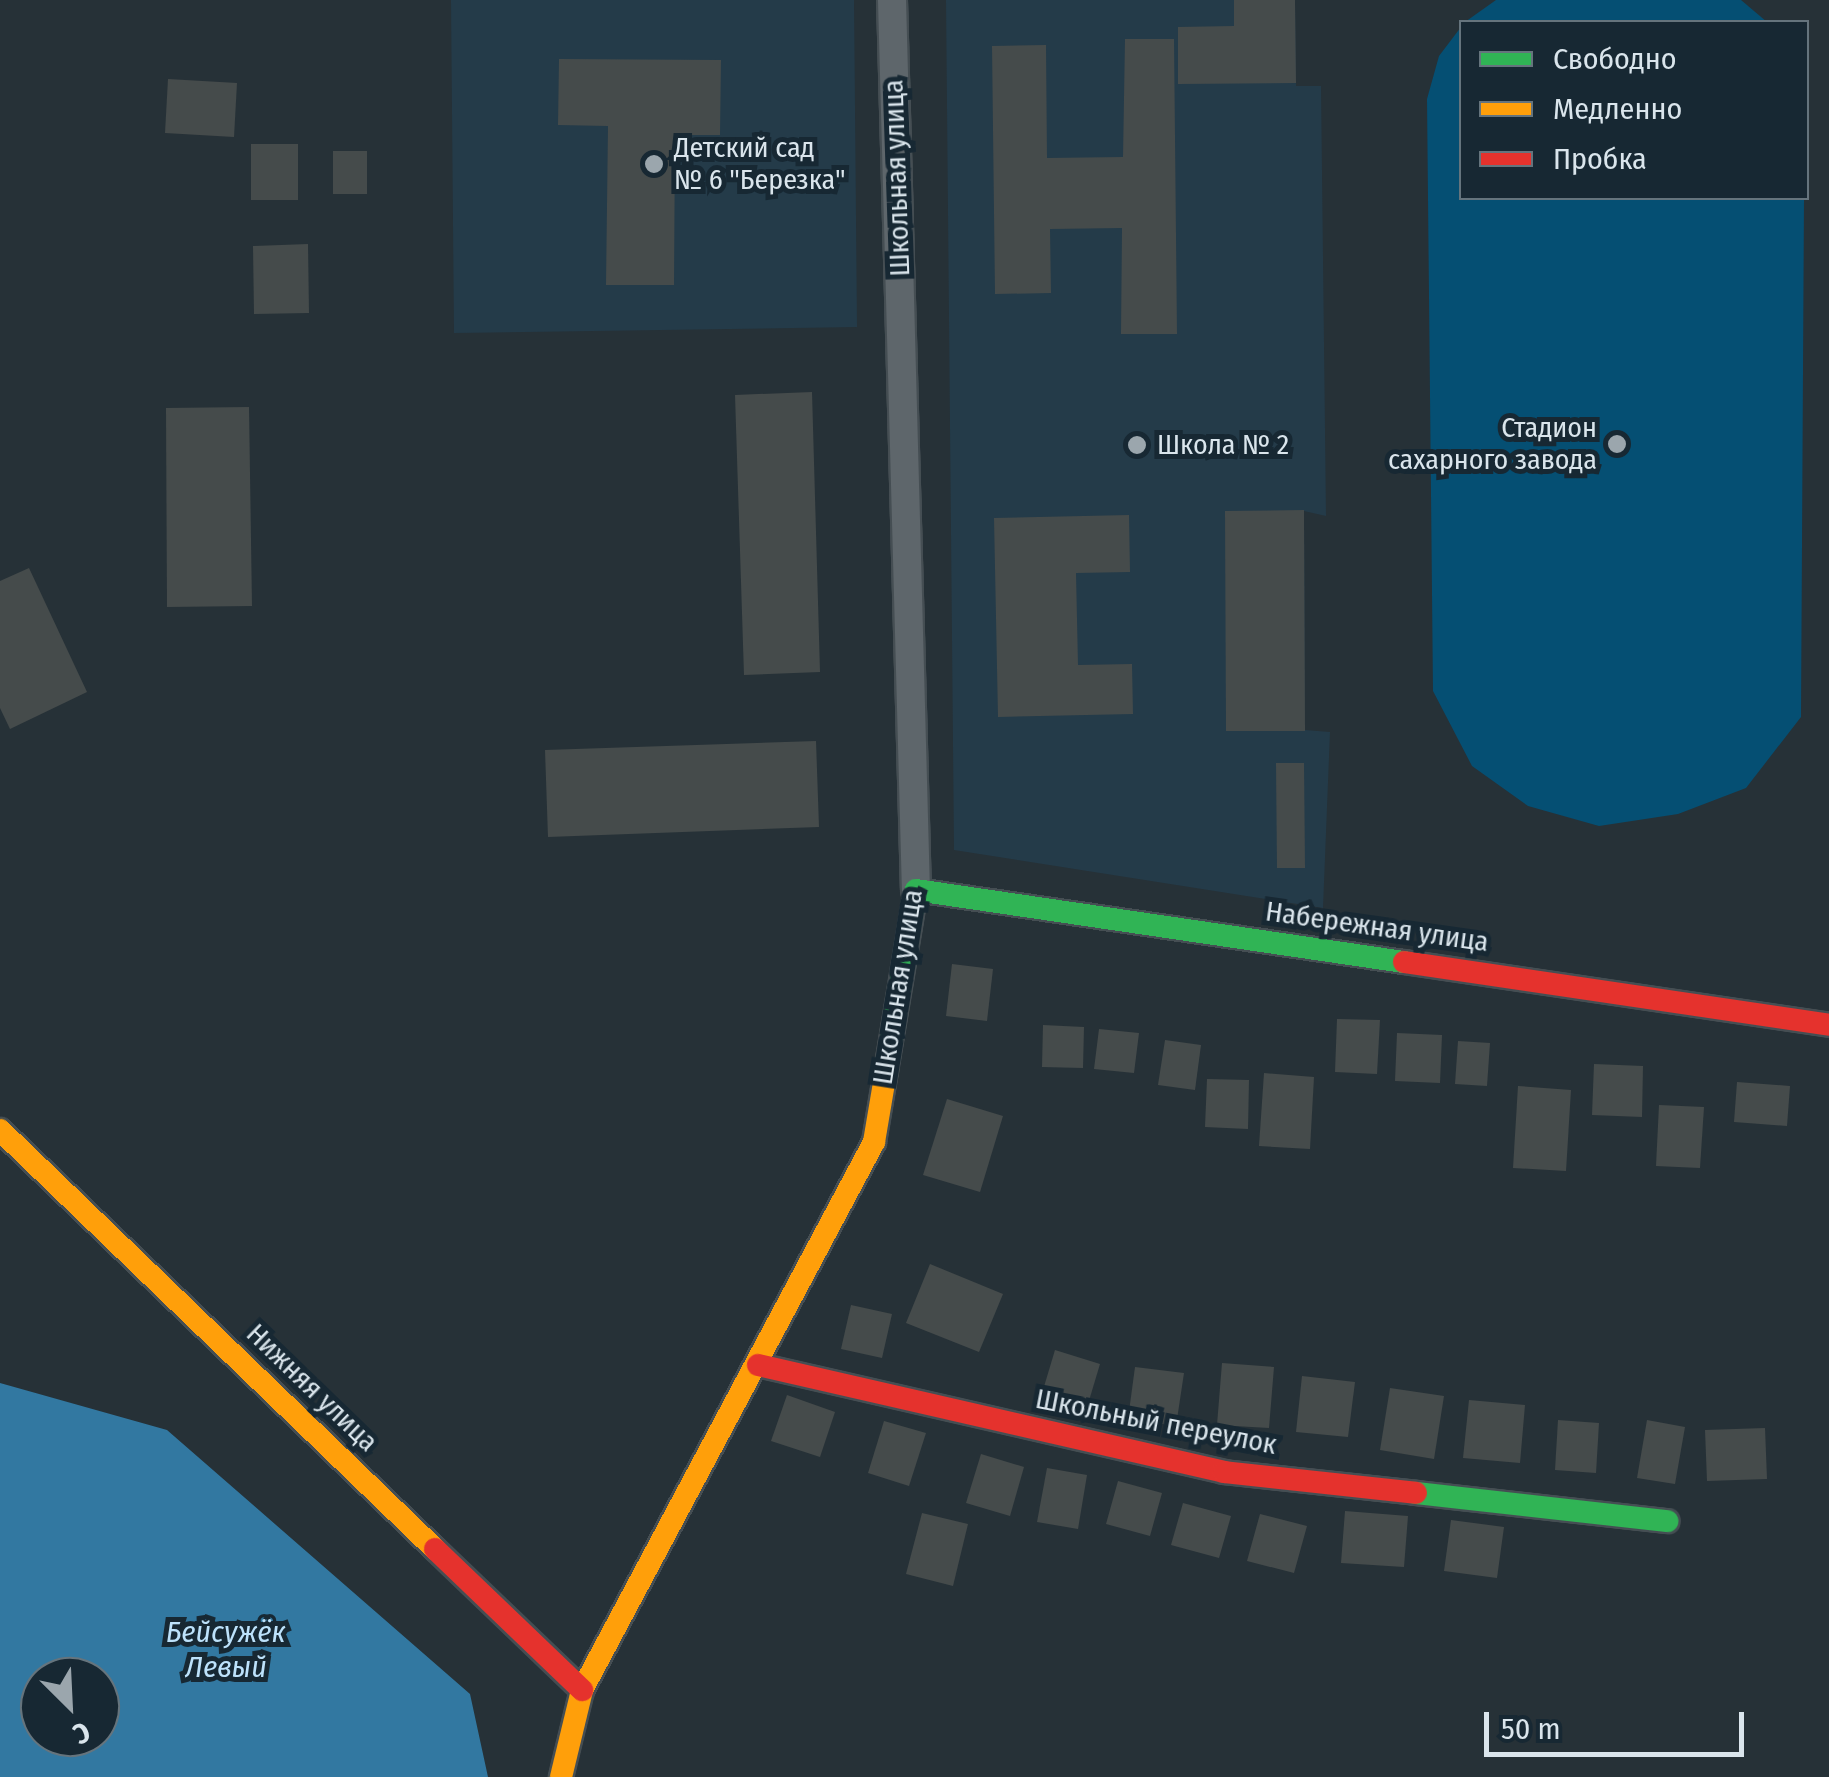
<!DOCTYPE html>
<html>
<head>
<meta charset="utf-8">
<style>
	body { margin:0 }
	#map { position:relative; width:1829px; height:1777px; overflow:hidden; background:#263137; font-family:"Fira Sans Condensed",sans-serif }
	div>[style] { position:absolute }
	[style*='--x'] { left:calc(var(--x)*1px); top:calc(var(--y)*1px); width:calc(var(--w)*1px); rotate:calc(var(--a)*1deg) }
	.built>* { inset:0; background:#243b49 }
	.green>* { inset:0; background:#054f73 }
	.water>* { inset:0; background:#3278a1 }
	.building>* { inset:0; background:#454b4b }
	.roads { filter:drop-shadow(2px 0 #454e53) drop-shadow(-2px 0 #454e53) drop-shadow(0 2px #454e53) drop-shadow(0 -2px #454e53) }
	.street>* { height:28px; margin:-14px; padding:0 14px; transform-origin:14px; border-radius:14px; background:#5e666b }
	.fast>* { height:22px; margin:-11px; padding:0 11px; transform-origin:11px; border-radius:11px; background:#30b455 }
	.slow>* { height:22px; margin:-11px; padding:0 11px; transform-origin:11px; border-radius:11px; background:#ff9f0a }
	.jam>* { height:22px; margin:-11px; padding:0 11px; transform-origin:11px; border-radius:11px; background:#e5322d }
	.dots>* { width:28px; height:28px; translate:-50% -50%; box-sizing:border-box; border:5px solid #172833; border-radius:50% }
	span { translate:-50% -50%; white-space:nowrap; text-align:center; line-height:1.15; -webkit-text-stroke:10px #172833; paint-order:stroke }
	.poi-label { font-size:28px; color:#dae5ec }
	.left { translate:0 -50%; text-align:left }
	.right { translate:-100% -50%; text-align:right }
	.street-label { font-size:28px; color:#dae5ec }
	.water-label { font-size:30px; color:#bde2fb; font-style:italic }
	.legend { position:absolute; left:1459px; top:20px; width:350px; height:180px; box-sizing:border-box; background:#172833; border:2px solid #65747d; margin:0; padding:12px 18px; list-style:none; font-size:30px; color:#dae5ec }
	.legend li { display:flex; align-items:center; gap:20px; height:50px }
	.legend b { width:50px; border:2px solid #65747d }
	.north { position:absolute; left:20px; top:1657px; width:100px; height:100px; box-sizing:border-box; background:#172833; border:2px solid #65747d; border-radius:50%; rotate:156deg; font-size:28px; font-weight:700; line-height:40px; text-align:center; color:#dae5ec }
	.north::after { content:''; display:block; margin:auto; width:35px; height:45px; background:#9ba6ad; clip-path:polygon(50% 0,100% 100%,50% 72%,0 100%) }
	.scale { position:absolute; left:1484px; top:1712px; width:260px; height:45px; box-sizing:border-box; border:5px solid #dae5ec; border-top:0; padding-left:12px; font-size:30px; line-height:35px; white-space:nowrap; color:#dae5ec; -webkit-text-stroke:8px #172833; paint-order:stroke }
</style>
</head>
<body>
<div id="map">
	<div class="built">
		<i style="clip-path:polygon(451px 0,854px 0,857px 327px,454px 333px)"></i>
		<i style="clip-path:polygon(946px 0,1295px 0,1296px 86px,1321px 86px,1326px 516px,1304px 511px,1305px 730px,1330px 732px,1323px 908px,954px 850px)"></i>
	</div>
	<div class="green">
		<i style="clip-path:polygon(1496px 0,1741px 0,1767px 22px,1465px 22px)"></i>
		<i style="clip-path:polygon(1461px 27px,1462px 198px,1804px 198px,1801px 717px,1746px 788px,1678px 814px,1599px 826px,1528px 806px,1472px 766px,1433px 691px,1427px 99px,1439px 56px)"></i>
	</div>
	<div class="water">
		<i style="clip-path:polygon(evenodd,0 1383px,167px 1430px,470px 1694px,488px 1777px,0 1777px,0 1383px,40px 1677px,100px 1677px,100px 1737px,40px 1737px,40px 1677px)"></i>
	</div>
	<div class="building">
		<i style="clip-path:polygon(1234px 0,1295px 0,1296px 83px,1178px 84px,1178px 27px,1234px 26px)"></i>
		<i style="clip-path:polygon(1125px 39px,1174px 39px,1177px 334px,1121px 334px,1122px 228px,1050px 229px,1051px 293px,995px 294px,992px 46px,1046px 45px,1047px 158px,1123px 157px)"></i>
		<i style="clip-path:polygon(559px 59px,721px 60px,720px 135px,675px 135px,674px 285px,606px 285px,608px 126px,558px 125px)"></i>
		<i style="clip-path:polygon(168px 79px,237px 83px,234px 137px,165px 133px)"></i>
		<i style="clip-path:polygon(251px 144px,298px 144px,298px 200px,251px 200px)"></i>
		<i style="clip-path:polygon(333px 151px,367px 151px,367px 194px,333px 194px)"></i>
		<i style="clip-path:polygon(308px 244px,309px 313px,254px 314px,253px 246px)"></i>
		<i style="clip-path:polygon(812px 392px,820px 672px,744px 675px,735px 395px)"></i>
		<i style="clip-path:polygon(249px 407px,252px 606px,167px 607px,166px 408px)"></i>
		<i style="clip-path:polygon(1304px 510px,1305px 731px,1226px 731px,1225px 511px)"></i>
		<i style="clip-path:polygon(1129px 515px,1130px 572px,1076px 573px,1078px 665px,1132px 664px,1133px 714px,998px 717px,994px 518px)"></i>
		<i style="clip-path:polygon(29px 568px,87px 692px,10px 729px,0 708px,0 581px)"></i>
		<i style="clip-path:polygon(816px 741px,819px 827px,548px 837px,545px 750px)"></i>
		<i style="clip-path:polygon(1276px 763px,1304px 763px,1305px 868px,1277px 868px)"></i>
		<i style="clip-path:polygon(952px 964px,993px 969px,987px 1021px,946px 1016px)"></i>
		<i style="clip-path:polygon(1337px 1019px,1380px 1020px,1377px 1074px,1335px 1072px)"></i>
		<i style="clip-path:polygon(1043px 1025px,1084px 1027px,1083px 1068px,1042px 1067px)"></i>
		<i style="clip-path:polygon(1099px 1029px,1139px 1033px,1134px 1073px,1094px 1069px)"></i>
		<i style="clip-path:polygon(1397px 1033px,1442px 1035px,1440px 1083px,1395px 1081px)"></i>
		<i style="clip-path:polygon(1165px 1040px,1201px 1045px,1195px 1090px,1158px 1085px)"></i>
		<i style="clip-path:polygon(1458px 1041px,1490px 1043px,1487px 1086px,1455px 1084px)"></i>
		<i style="clip-path:polygon(1594px 1064px,1643px 1066px,1642px 1117px,1592px 1115px)"></i>
		<i style="clip-path:polygon(1264px 1073px,1314px 1077px,1310px 1149px,1259px 1146px)"></i>
		<i style="clip-path:polygon(1207px 1079px,1249px 1080px,1248px 1129px,1205px 1127px)"></i>
		<i style="clip-path:polygon(1737px 1082px,1790px 1086px,1787px 1126px,1734px 1122px)"></i>
		<i style="clip-path:polygon(1518px 1086px,1571px 1090px,1566px 1171px,1513px 1168px)"></i>
		<i style="clip-path:polygon(947px 1099px,1003px 1116px,980px 1192px,923px 1175px)"></i>
		<i style="clip-path:polygon(1659px 1105px,1704px 1107px,1700px 1168px,1656px 1166px)"></i>
		<i style="clip-path:polygon(930px 1264px,1003px 1294px,979px 1352px,906px 1323px)"></i>
		<i style="clip-path:polygon(851px 1305px,892px 1314px,882px 1358px,841px 1349px)"></i>
		<i style="clip-path:polygon(1055px 1350px,1100px 1364px,1085px 1414px,1040px 1400px)"></i>
		<i style="clip-path:polygon(1222px 1363px,1274px 1367px,1269px 1428px,1217px 1425px)"></i>
		<i style="clip-path:polygon(1135px 1367px,1184px 1373px,1176px 1426px,1128px 1419px)"></i>
		<i style="clip-path:polygon(1302px 1376px,1355px 1382px,1348px 1437px,1296px 1432px)"></i>
		<i style="clip-path:polygon(1390px 1388px,1444px 1396px,1434px 1459px,1380px 1450px)"></i>
		<i style="clip-path:polygon(787px 1395px,835px 1412px,820px 1457px,771px 1441px)"></i>
		<i style="clip-path:polygon(1469px 1400px,1525px 1405px,1520px 1463px,1463px 1458px)"></i>
		<i style="clip-path:polygon(1558px 1420px,1599px 1423px,1596px 1473px,1555px 1470px)"></i>
		<i style="clip-path:polygon(1647px 1420px,1685px 1427px,1675px 1484px,1637px 1478px)"></i>
		<i style="clip-path:polygon(884px 1421px,926px 1433px,909px 1486px,868px 1473px)"></i>
		<i style="clip-path:polygon(1765px 1428px,1767px 1479px,1707px 1481px,1705px 1430px)"></i>
		<i style="clip-path:polygon(981px 1454px,1024px 1467px,1010px 1516px,966px 1503px)"></i>
		<i style="clip-path:polygon(1047px 1468px,1087px 1475px,1078px 1529px,1037px 1522px)"></i>
		<i style="clip-path:polygon(1118px 1481px,1162px 1493px,1150px 1536px,1106px 1524px)"></i>
		<i style="clip-path:polygon(1183px 1503px,1231px 1516px,1219px 1558px,1171px 1545px)"></i>
		<i style="clip-path:polygon(1345px 1511px,1408px 1516px,1404px 1567px,1341px 1563px)"></i>
		<i style="clip-path:polygon(922px 1513px,968px 1524px,953px 1586px,906px 1574px)"></i>
		<i style="clip-path:polygon(1260px 1514px,1307px 1526px,1294px 1573px,1247px 1561px)"></i>
		<i style="clip-path:polygon(1451px 1520px,1504px 1527px,1497px 1578px,1444px 1571px)"></i>
	</div>
	<div class="roads">
		<div class="street">
			<i style="--x:892;--y:0;--w:890;--a:88.46"></i>
		</div>
		<div class="fast">
			<i style="--x:886;--y:1071;--w:183;--a:-80.6"></i>
			<i style="--x:916;--y:890;--w:493;--a:8.4"></i>
			<i style="--x:1416;--y:1493;--w:253;--a:6.4"></i>
		</div>
		<div class="slow">
			<i style="--x:0;--y:1130;--w:604;--a:43.93"></i>
			<i style="--x:561;--y:1777;--w:89;--a:-76.4"></i>
			<i style="--x:582;--y:1690;--w:621;--a:-61.95"></i>
			<i style="--x:874;--y:1142;--w:72;--a:-80.4"></i>
		</div>
		<div class="jam">
			<i style="--x:1404;--y:962;--w:430;--a:8.4"></i>
			<i style="--x:758;--y:1365;--w:478;--a:12.9"></i>
			<i style="--x:1224;--y:1472;--w:193;--a:6.2"></i>
			<i style="--x:435;--y:1549;--w:204;--a:43.8"></i>
		</div>
	</div>
	<div class="dots">
		<i style="left:654px;top:164px;background:#9ba6ad"></i>
		<i style="left:1617px;top:444px;background:#9ba6ad"></i>
		<i style="left:1137px;top:445px;background:#9ba6ad"></i>
	</div>
	<div class="poi-label">
		<span class="left" style="left:674px;top:164px">Детский сад<br>№ 6 "Березка"</span>
		<span class="right" style="left:1597px;top:444px">Стадион<br>сахарного завода</span>
		<span class="left" style="left:1157px;top:445px">Школа № 2</span>
	</div>
	<div class="street-label">
		<span style="left:897px;top:178px;rotate:-92deg">Школьная улица</span>
		<span style="left:1377px;top:927px;rotate:8deg">Набережная улица</span>
		<span style="left:898px;top:987px;rotate:-81deg">Школьная улица</span>
		<span style="left:312px;top:1388px;rotate:44deg">Нижняя улица</span>
		<span style="left:1156px;top:1422px;rotate:11deg">Школьный переулок</span>
	</div>
	<div class="water-label">
		<span style="left:226px;top:1649px">Бейсужёк<br>Левый</span>
	</div>
	<ul class="legend">
	<li><b style="height:12px;background:#30b455"></b>Свободно</li>
	<li><b style="height:12px;background:#ff9f0a"></b>Медленно</li>
	<li><b style="height:12px;background:#e5322d"></b>Пробка</li>
	</ul>
	<div class="north">С</div>
	<div class="scale">50 m</div>
</div>
</body>
</html>
